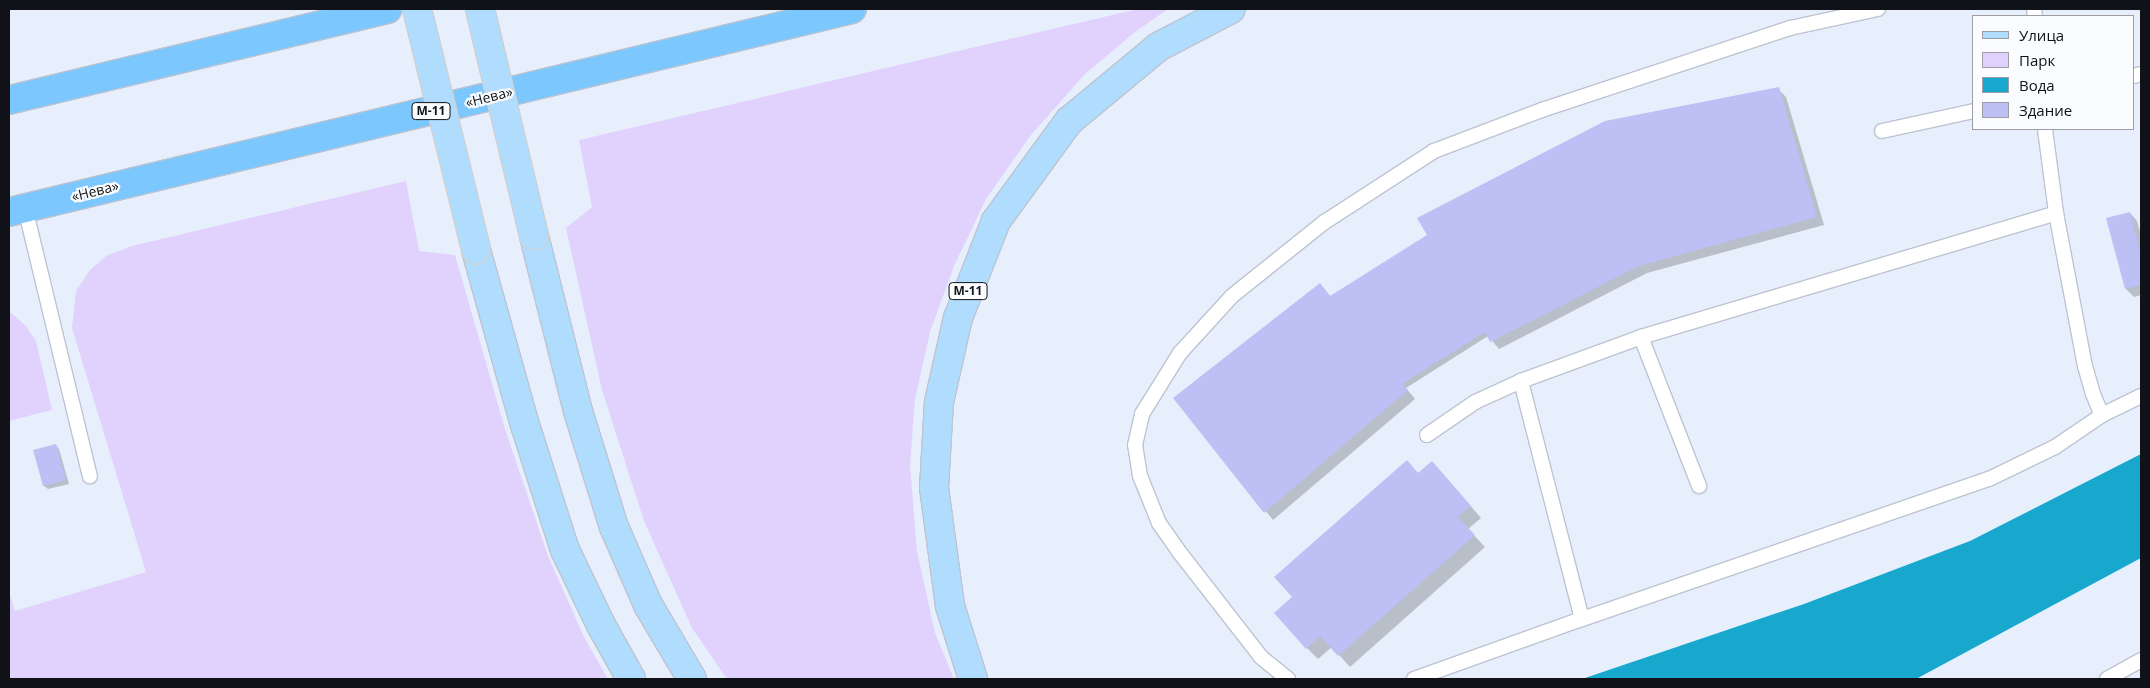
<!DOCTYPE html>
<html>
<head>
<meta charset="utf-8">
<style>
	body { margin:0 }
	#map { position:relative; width:2150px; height:688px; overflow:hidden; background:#e7effc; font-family:"Open Sans",sans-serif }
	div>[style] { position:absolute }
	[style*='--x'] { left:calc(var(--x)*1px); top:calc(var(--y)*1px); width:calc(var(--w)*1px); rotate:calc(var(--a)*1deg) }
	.green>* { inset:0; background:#e1d2fd }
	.water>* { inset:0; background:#18a8cd }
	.shadow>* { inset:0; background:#0003 }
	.building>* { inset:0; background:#bcc0f4 }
	.roads { filter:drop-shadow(1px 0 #bdc4d1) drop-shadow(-1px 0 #bdc4d1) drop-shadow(0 1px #bdc4d1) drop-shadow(0 -1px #bdc4d1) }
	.service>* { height:14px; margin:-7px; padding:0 7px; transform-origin:7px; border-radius:7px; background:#fff }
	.primary>* { height:28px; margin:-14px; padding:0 14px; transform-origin:14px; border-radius:14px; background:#b0ddfe }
	.motorway>* { height:28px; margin:-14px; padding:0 14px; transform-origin:14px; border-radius:14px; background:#7cc7fe }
	.bridges { filter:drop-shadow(1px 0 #cfd0d1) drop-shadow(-1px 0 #cfd0d1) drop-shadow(0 1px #cfd0d1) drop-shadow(0 -1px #cfd0d1) }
	.primary-bridge>* { height:28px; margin:-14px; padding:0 14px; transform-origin:14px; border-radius:14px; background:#b0ddfe }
	span { translate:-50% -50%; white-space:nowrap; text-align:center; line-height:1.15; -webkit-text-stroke:4.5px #fafcfe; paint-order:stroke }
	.shield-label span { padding:1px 4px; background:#fafcfe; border:1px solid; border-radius:4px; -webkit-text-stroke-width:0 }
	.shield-label { font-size:12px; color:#101217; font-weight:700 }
	.street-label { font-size:14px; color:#101217 }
	.frame { position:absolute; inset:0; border:10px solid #101217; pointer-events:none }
	.legend { position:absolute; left:1972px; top:15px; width:162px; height:115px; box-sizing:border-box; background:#fafcfe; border:1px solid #9c9ea2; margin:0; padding:6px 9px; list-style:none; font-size:15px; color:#101217 }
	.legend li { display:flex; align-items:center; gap:10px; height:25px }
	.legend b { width:25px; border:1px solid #9c9ea2 }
</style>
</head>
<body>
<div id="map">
	<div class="green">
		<i style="clip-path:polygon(1138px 9px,1168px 9px,1135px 32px,1084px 75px,1031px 135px,986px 199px,954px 266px,930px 332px,915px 399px,910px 465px,917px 551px,935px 633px,954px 679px,727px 679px,692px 628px,644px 521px,602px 390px,566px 228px,592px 207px,579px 140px)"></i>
		<i style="clip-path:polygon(406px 181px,419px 251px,455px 255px,505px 429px,548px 556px,585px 639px,608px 679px,9px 679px,9px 592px,15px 611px,146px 572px,72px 328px,76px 291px,90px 270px,106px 256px,132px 246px)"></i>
		<i style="clip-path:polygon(9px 311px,26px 326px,36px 341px,52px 410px,9px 421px)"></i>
	</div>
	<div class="water">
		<i style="clip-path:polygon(2141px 454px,2141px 558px,1916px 679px,1582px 679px,1804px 604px,1970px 541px)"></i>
	</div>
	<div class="shadow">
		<i style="clip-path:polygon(1778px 89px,1786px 97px,1824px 225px,1647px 273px,1499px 349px,1488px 336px,1406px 388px,1415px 399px,1273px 520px,1175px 399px,1320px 285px,1331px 297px)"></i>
		<i style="clip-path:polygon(2130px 213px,2137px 221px,2141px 235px,2141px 295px,2134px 297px,2126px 289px,2107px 219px)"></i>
		<i style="clip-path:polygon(56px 445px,59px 449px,69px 484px,48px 489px,44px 486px)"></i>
		<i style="clip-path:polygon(1407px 462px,1419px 474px,1443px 474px,1481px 518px,1468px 529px,1485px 547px,1350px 667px,1332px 647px,1318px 659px,1307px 648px,1294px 597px)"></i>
	</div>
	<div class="building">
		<i style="clip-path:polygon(1779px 87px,1817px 217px,1639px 266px,1490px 342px,1485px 332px,1402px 384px,1408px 390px,1264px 513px,1173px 398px,1320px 283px,1330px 296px,1427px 235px,1417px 218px,1605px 121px)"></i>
		<i style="clip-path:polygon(2130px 212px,2141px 254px,2141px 285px,2125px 289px,2106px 218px)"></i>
		<i style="clip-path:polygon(56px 444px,66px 480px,43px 486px,33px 450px)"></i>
		<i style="clip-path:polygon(1407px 460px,1418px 473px,1432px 461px,1471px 506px,1458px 517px,1475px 535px,1338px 656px,1320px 636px,1306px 649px,1274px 613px,1292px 597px,1274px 577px)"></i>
	</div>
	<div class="roads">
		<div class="service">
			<i style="--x:2034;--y:9;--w:7;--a:82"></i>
			<i style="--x:2134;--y:76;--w:7;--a:-16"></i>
			<i style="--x:2045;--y:129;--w:85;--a:82.5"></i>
			<i style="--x:2056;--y:213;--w:156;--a:79.3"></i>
			<i style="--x:2085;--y:366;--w:29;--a:74"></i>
			<i style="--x:2093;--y:394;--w:23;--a:67"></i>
			<i style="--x:1882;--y:131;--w:94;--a:-12.3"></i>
			<i style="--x:25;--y:208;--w:276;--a:76.4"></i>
			<i style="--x:1641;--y:337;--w:160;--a:68.7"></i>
			<i style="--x:1427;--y:435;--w:58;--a:-34.5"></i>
			<i style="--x:1475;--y:402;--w:51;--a:-24.5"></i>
			<i style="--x:1582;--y:619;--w:246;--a:-104.4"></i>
			<i style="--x:1521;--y:381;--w:128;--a:-20.1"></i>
			<i style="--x:1641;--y:337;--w:433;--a:-16.6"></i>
			<i style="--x:1288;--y:679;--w:35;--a:-141"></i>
			<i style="--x:1261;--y:657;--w:132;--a:-127.9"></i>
			<i style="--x:1180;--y:553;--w:37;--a:-125"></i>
			<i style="--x:1159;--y:523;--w:51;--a:-112"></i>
			<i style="--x:1140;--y:476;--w:31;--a:-99"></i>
			<i style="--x:1135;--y:445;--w:32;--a:-77"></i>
			<i style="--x:1142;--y:414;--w:72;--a:-58.1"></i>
			<i style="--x:1180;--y:353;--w:77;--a:-47.6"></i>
			<i style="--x:1232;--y:296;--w:117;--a:-38.7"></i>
			<i style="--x:1323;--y:223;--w:132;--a:-33"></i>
			<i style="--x:1434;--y:151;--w:116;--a:-20.8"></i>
			<i style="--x:1542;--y:110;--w:261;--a:-18.3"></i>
			<i style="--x:1790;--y:28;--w:90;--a:-12.2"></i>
			<i style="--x:1414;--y:679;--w:178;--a:-19.7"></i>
			<i style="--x:1582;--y:619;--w:430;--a:-19"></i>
			<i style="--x:1989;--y:479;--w:73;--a:-25.9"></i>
			<i style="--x:2055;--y:447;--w:57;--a:-34.2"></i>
			<i style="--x:2102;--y:415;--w:43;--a:-26"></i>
			<i style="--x:2107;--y:679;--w:39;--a:-29"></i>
		</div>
		<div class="primary">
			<i style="--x:534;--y:236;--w:180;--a:75.9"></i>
			<i style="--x:578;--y:411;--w:121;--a:72.8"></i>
			<i style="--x:614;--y:527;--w:85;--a:66.4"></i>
			<i style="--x:648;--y:605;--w:86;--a:59.3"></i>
			<i style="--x:476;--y:250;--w:182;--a:74.4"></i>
			<i style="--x:525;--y:425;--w:131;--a:72.3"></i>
			<i style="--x:565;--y:550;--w:83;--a:64.4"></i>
			<i style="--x:601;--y:625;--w:62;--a:60.9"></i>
			<i style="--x:973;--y:679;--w:77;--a:-107.5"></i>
			<i style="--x:950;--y:606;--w:119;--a:-97.7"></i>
			<i style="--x:934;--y:488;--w:86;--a:-86.7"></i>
			<i style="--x:939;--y:402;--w:86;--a:-77.3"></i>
			<i style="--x:958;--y:318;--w:104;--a:-68.6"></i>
			<i style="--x:996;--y:221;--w:124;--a:-53.9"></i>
			<i style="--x:1069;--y:121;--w:116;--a:-39.7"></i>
			<i style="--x:1158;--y:47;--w:82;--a:-27.5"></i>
		</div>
		<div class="motorway">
			<i style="--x:9;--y:100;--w:389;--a:-13.5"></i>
			<i style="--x:9;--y:212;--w:867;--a:-13.54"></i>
		</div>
	</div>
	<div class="bridges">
		<div class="primary-bridge">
			<i style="--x:417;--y:9;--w:248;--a:76.2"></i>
			<i style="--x:480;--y:9;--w:233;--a:76.6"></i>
		</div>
	</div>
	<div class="shield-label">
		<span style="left:431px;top:111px">М-11</span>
		<span style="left:968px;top:291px">М-11</span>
	</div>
	<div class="street-label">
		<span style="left:489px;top:97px;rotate:-14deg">«Нева»</span>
		<span style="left:95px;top:191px;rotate:-14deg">«Нева»</span>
	</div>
	<div class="frame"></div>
	<ul class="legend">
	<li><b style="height:6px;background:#b0ddfe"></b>Улица</li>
	<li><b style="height:14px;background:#e1d2fd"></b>Парк</li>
	<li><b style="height:14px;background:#18a8cd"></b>Вода</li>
	<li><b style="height:14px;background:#bcc0f4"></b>Здание</li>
	</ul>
</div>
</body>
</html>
